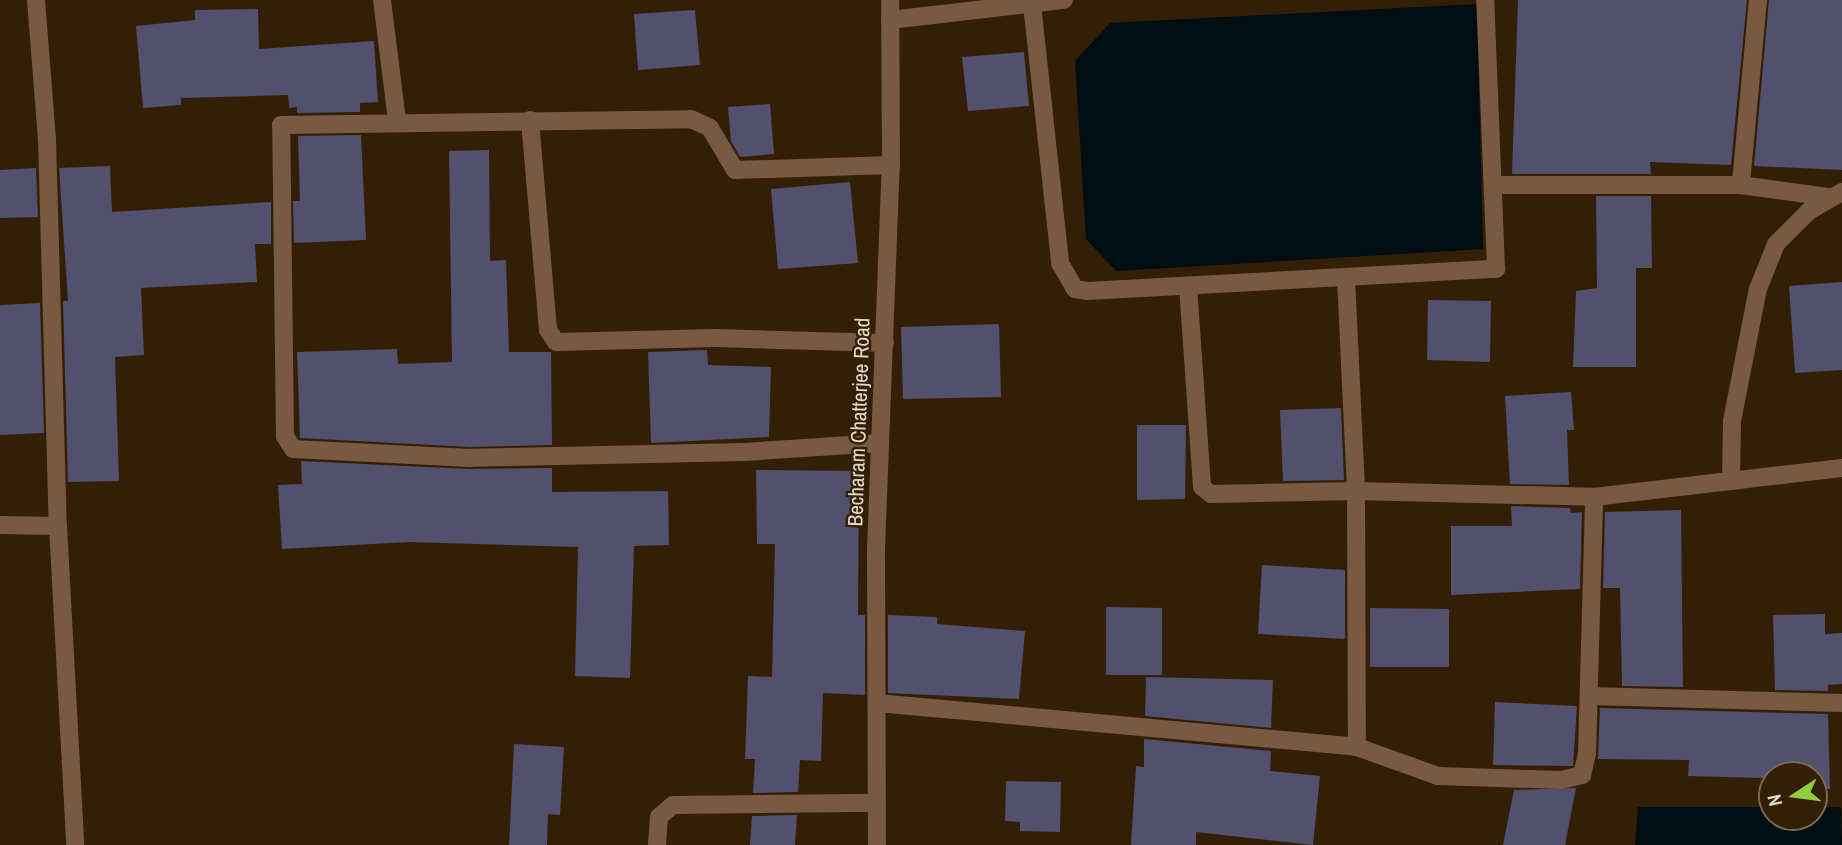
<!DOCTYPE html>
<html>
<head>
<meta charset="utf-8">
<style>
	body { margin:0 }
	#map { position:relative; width:1842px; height:845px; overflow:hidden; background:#321f06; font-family:"Archivo Narrow",sans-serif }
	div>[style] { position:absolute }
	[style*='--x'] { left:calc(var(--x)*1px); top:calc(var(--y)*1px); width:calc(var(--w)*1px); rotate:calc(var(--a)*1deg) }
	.water>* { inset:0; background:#000d13 }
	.building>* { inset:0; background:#52506d }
	.minor>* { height:18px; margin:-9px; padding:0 9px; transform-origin:9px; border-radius:9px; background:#785a43 }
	span { translate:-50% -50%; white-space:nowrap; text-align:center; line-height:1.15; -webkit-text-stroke:5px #321f06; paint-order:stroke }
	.street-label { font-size:21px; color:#e5d8ca }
	.north { position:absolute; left:1758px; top:761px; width:70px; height:70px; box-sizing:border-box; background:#321f06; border:2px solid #7a6954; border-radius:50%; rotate:257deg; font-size:19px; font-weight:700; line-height:28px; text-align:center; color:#e5d8ca }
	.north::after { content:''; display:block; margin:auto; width:24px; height:32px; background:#93cc3d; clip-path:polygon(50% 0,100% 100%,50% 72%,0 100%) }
</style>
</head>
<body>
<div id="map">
	<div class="water">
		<i style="clip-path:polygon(1477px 4px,1483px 249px,1116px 271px,1086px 239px,1075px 61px,1110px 23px)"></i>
		<i style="clip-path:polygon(1638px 807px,1772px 807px,1772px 817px,1814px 817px,1814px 807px,1841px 807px,1842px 845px,1635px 845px)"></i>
	</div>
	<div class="building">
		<i style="clip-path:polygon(1518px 0,1747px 0,1731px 165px,1650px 162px,1651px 174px,1512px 174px)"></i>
		<i style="clip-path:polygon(1769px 0,1842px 0,1842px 170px,1754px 166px)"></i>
		<i style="clip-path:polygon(258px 9px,259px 49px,374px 41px,378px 102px,360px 103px,360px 112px,297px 113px,297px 107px,289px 108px,288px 95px,181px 98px,181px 105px,143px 108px,136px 26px,195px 20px,195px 10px)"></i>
		<i style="clip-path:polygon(695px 10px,700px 65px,638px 70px,634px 14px)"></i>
		<i style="clip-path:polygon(1024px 52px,1029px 106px,968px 111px,962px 57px)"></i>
		<i style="clip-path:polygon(770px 104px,774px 154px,740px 157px,731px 141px,728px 107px)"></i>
		<i style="clip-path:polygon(361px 135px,366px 240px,294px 243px,293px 201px,300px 201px,298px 136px)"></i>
		<i style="clip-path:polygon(489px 150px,490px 261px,506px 260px,509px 352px,551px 352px,552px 445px,470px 447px,300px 438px,297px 352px,397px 349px,398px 364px,452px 362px,449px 151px)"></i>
		<i style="clip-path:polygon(110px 166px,112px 212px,271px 202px,271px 244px,255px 244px,257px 282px,141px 288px,144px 355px,115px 357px,119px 481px,68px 482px,63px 301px,68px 301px,59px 168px)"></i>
		<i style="clip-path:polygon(36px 168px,38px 217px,0 218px,0 170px)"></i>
		<i style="clip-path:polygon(850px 182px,858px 263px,778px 269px,771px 189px)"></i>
		<i style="clip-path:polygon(1596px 196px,1651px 196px,1652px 268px,1636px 268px,1636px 367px,1573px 367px,1576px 291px,1597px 288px)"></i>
		<i style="clip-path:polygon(1842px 282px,1842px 370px,1795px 373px,1789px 286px)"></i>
		<i style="clip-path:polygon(1428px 300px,1491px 301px,1490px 362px,1427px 360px)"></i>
		<i style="clip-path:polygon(40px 303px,44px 433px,0 435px,0 305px)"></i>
		<i style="clip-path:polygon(999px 324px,1001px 397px,903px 399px,901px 327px)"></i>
		<i style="clip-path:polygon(707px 350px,708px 365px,771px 367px,769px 437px,651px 443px,648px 352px)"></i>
		<i style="clip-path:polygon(1571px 392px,1574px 430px,1567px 430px,1569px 485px,1510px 484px,1505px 396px)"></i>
		<i style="clip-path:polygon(1341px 408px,1344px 480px,1283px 481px,1280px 410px)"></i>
		<i style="clip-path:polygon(1137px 425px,1186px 425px,1185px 499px,1137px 500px)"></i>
		<i style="clip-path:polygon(301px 461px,469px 469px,552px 468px,552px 492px,668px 491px,669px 545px,634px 546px,630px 678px,575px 676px,578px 547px,410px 542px,282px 549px,278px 485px,302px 484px)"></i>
		<i style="clip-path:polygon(756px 470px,859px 471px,858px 615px,865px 615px,865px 695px,823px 693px,821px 761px,800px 760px,798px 792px,753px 793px,755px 759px,745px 759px,748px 676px,772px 677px,775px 544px,757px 544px)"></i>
		<i style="clip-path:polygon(1511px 506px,1570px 508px,1571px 513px,1582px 512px,1580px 589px,1451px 595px,1451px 526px,1512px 526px)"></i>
		<i style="clip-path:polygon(1681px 510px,1683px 687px,1622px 686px,1620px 588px,1603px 588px,1605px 512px)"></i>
		<i style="clip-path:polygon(1262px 565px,1345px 570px,1345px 639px,1258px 634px)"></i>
		<i style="clip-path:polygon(1106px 607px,1162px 608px,1162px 675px,1106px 675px)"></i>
		<i style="clip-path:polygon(1370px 608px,1449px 609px,1449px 667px,1370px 667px)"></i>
		<i style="clip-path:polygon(1825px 614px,1825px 634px,1842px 633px,1842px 684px,1828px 685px,1828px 691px,1775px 690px,1773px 615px)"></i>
		<i style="clip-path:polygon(888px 615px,937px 617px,937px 624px,1025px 631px,1019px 699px,888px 693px)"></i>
		<i style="clip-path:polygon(1146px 677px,1273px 680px,1271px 728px,1145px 716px)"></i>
		<i style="clip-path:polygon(1495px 702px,1577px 706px,1573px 766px,1493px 765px)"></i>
		<i style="clip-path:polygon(1600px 708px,1828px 714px,1830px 789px,1814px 789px,1814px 775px,1772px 775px,1772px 790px,1763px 790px,1763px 778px,1688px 776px,1689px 760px,1598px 759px)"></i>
		<i style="clip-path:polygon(1144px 739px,1271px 751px,1270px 771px,1320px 776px,1313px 845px,1196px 832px,1196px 845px,1131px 845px,1136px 766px,1144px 767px)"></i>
		<i style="clip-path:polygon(514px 744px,564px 747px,560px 815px,548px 814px,547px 845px,509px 845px)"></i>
		<i style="clip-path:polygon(1006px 781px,1061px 782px,1060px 832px,1020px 831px,1020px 822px,1005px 821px)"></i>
		<i style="clip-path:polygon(1576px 788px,1565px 845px,1503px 845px,1514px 790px)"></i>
		<i style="clip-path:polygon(797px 815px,795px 845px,750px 845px,752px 816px)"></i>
	</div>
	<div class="minor">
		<i style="--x:36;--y:0;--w:140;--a:85.5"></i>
		<i style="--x:47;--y:140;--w:386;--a:88.4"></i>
		<i style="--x:58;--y:526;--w:319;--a:86.9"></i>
		<i style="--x:382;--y:0;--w:122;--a:82.9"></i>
		<i style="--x:1758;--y:0;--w:186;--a:95.3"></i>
		<i style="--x:1741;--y:185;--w:89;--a:7.8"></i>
		<i style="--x:1032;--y:4;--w:261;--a:83.8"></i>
		<i style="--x:1060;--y:263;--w:30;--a:60"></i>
		<i style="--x:1075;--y:289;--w:12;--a:9"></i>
		<i style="--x:1087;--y:291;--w:410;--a:-3.1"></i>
		<i style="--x:1496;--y:269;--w:269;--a:-92.3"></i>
		<i style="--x:890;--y:20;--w:175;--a:-6.6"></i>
		<i style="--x:530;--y:120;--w:211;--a:85.1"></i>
		<i style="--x:548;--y:330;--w:14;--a:56"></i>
		<i style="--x:556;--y:342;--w:159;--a:-1.4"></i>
		<i style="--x:715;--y:338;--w:170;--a:1.7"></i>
		<i style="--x:1494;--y:185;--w:247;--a:0"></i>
		<i style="--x:1346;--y:278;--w:213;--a:87.3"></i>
		<i style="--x:1356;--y:491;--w:256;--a:89.8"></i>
		<i style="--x:1188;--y:286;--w:201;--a:86"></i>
		<i style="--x:1202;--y:487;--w:11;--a:38"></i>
		<i style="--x:1211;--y:494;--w:145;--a:-1.2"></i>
		<i style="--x:1356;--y:491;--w:238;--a:1.4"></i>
		<i style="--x:880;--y:443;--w:135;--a:176.2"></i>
		<i style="--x:745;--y:452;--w:275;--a:178.8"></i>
		<i style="--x:470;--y:458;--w:177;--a:-177.1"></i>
		<i style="--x:293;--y:449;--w:15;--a:-122"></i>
		<i style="--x:285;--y:436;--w:311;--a:-90.7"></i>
		<i style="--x:281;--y:125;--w:410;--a:-0.8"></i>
		<i style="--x:691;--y:119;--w:21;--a:25"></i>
		<i style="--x:710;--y:128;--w:49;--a:59.2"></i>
		<i style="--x:735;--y:170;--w:156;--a:-1.8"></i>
		<i style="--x:1731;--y:479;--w:58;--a:-89"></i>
		<i style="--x:1732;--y:421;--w:135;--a:-78.9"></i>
		<i style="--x:1758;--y:289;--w:48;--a:-68.2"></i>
		<i style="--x:1776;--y:244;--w:47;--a:-45"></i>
		<i style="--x:1809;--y:211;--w:38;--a:-30"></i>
		<i style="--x:0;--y:525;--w:58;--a:1"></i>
		<i style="--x:1589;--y:696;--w:253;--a:1.6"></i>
		<i style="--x:877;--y:703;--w:482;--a:5.2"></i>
		<i style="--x:1357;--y:747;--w:86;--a:19.7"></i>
		<i style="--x:1438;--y:776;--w:123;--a:1.9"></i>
		<i style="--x:1561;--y:780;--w:22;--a:-13"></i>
		<i style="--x:1582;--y:775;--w:22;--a:-77"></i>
		<i style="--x:1587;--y:754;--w:257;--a:-88.4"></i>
		<i style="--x:1594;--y:497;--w:250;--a:-6.7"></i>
		<i style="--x:657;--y:845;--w:28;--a:-86"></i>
		<i style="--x:659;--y:817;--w:18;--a:-41"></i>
		<i style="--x:673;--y:805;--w:203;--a:-0.6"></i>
		<i style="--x:877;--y:845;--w:296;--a:-90.2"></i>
		<i style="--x:876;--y:549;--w:384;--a:-87.8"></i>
		<i style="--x:891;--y:165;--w:165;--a:-90.3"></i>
	</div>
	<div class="street-label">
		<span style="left:859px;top:422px;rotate:-88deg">Becharam Chatterjee Road</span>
	</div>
	<div class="north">N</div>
</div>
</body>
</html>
